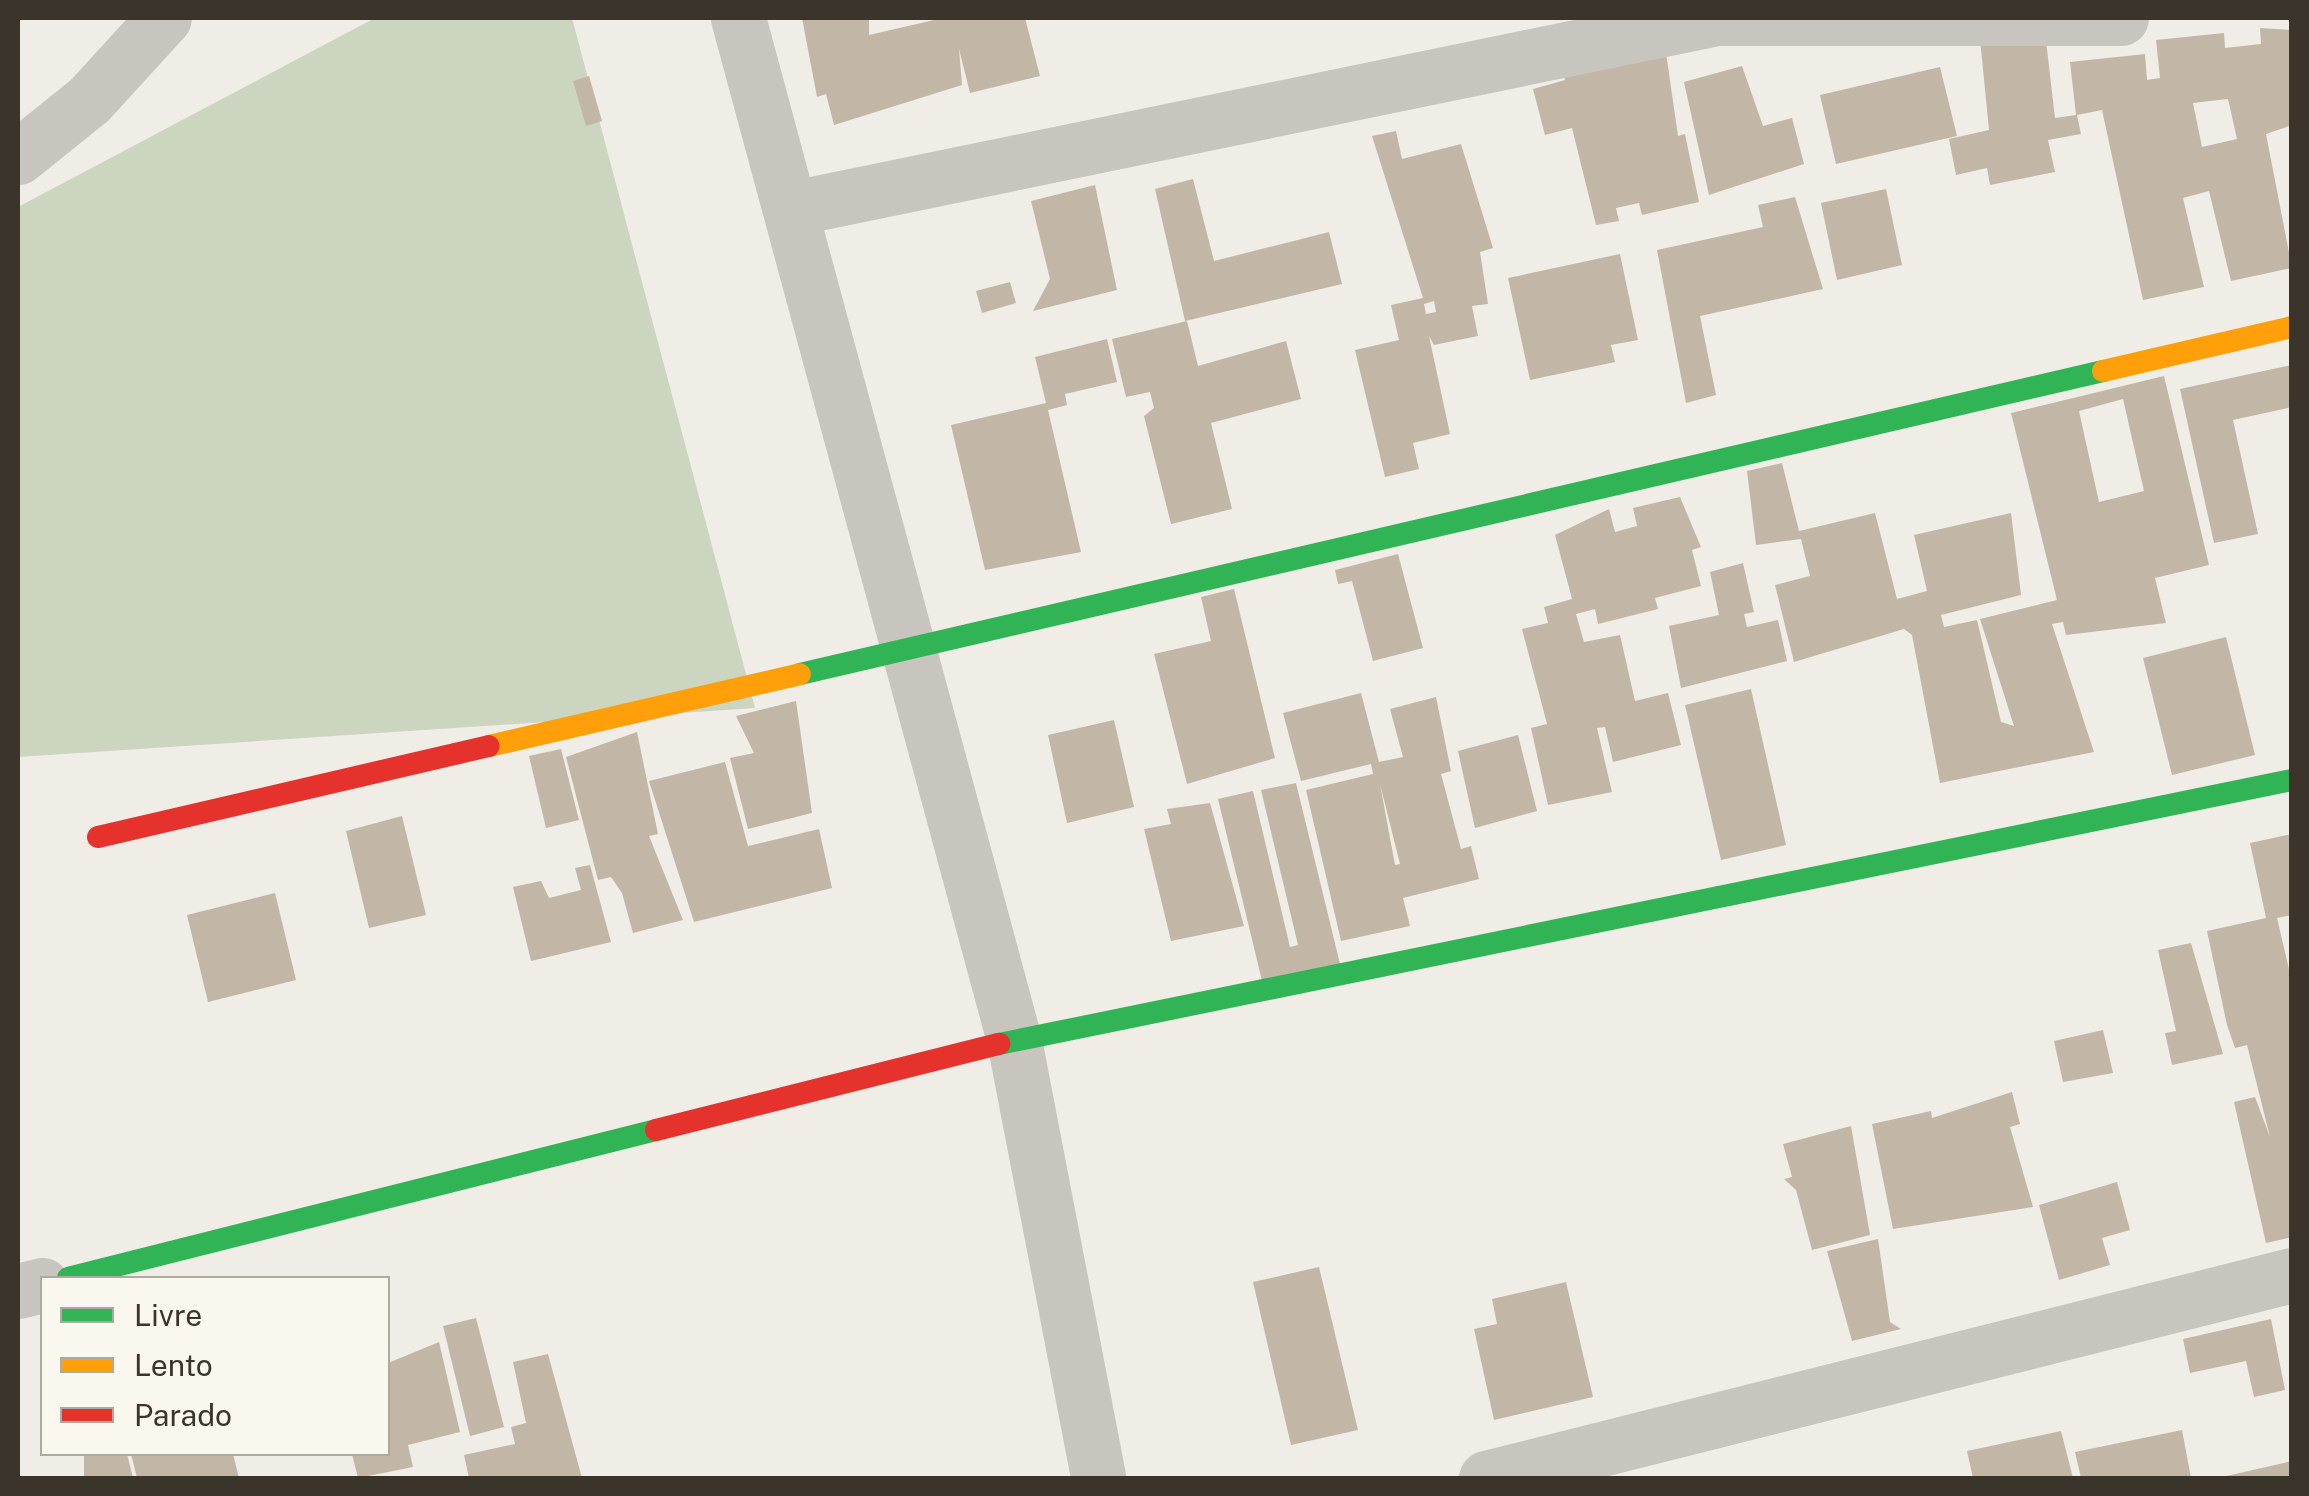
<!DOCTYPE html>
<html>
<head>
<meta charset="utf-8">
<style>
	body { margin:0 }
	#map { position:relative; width:2309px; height:1496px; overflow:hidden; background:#efede5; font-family:"Public Sans",sans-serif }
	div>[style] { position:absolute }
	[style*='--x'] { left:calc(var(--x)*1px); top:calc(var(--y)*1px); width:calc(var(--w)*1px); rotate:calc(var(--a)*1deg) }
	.green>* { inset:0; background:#cbd5c0 }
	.building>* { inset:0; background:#c2b7a7 }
	.street>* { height:55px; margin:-27.5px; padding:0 27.5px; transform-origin:27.5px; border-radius:27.5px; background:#c8c5be }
	.fast>* { height:22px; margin:-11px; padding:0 11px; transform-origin:11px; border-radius:11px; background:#30b455 }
	.slow>* { height:22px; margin:-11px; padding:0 11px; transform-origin:11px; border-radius:11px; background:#ff9f0a }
	.jam>* { height:22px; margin:-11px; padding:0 11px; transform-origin:11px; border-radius:11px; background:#e5322d }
	span { translate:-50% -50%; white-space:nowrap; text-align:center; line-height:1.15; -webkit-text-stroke:10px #faf8ee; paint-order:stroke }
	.frame { position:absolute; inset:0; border:20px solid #3a342b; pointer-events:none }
	.legend { position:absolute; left:40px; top:1276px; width:350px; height:180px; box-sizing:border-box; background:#faf8ee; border:2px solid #adaaa0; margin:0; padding:12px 18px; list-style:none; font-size:30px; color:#3a342b }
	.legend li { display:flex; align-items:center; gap:20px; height:50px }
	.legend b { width:50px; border:2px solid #adaaa0 }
</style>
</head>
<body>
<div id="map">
	<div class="green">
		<i style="clip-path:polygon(375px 18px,572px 18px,755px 708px,18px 757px,18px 207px)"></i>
	</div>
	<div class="building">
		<i style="clip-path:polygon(802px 18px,869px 18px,869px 35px,943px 18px,1025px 18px,1040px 76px,970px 93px,959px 49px,962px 85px,834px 125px,826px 94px,817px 97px)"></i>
		<i style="clip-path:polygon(evenodd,2260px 28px,2292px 30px,2292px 125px,2266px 134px,2292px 268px,2231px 281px,2209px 191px,2183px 198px,2204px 287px,2143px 300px,2102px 110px,2077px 115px,2081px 134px,2048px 140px,2055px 172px,1990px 185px,1987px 168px,1956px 175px,1949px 139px,1989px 130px,1980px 39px,2045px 32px,2055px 118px,2076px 115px,2070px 62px,2145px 54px,2147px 80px,2160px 78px,2156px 40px,2224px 33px,2225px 48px,2261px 44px,2260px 28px,2228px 99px,2237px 139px,2202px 147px,2193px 103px,2228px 99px)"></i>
		<i style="clip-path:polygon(1663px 32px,1678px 136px,1685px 134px,1699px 202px,1642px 215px,1639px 203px,1616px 208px,1619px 221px,1596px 225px,1572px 128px,1545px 135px,1533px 89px,1565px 80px,1558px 54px)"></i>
		<i style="clip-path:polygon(1742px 66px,1763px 126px,1792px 118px,1804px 164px,1709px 195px,1684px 82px)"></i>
		<i style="clip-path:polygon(1940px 67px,1957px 136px,1836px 164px,1820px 95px)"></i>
		<i style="clip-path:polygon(589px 76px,602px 121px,586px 126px,573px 81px)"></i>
		<i style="clip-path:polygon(evenodd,1396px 131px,1402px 159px,1461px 144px,1493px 248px,1480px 252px,1488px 304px,1472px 306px,1478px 336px,1434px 345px,1429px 336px,1450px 434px,1413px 443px,1419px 469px,1385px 477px,1355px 350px,1399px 340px,1391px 305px,1423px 298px,1372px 136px,1396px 131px,1434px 301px,1436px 312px,1426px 314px,1424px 304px,1434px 301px)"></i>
		<i style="clip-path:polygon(1193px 179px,1214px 261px,1329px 232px,1342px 284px,1185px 321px,1155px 189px)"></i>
		<i style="clip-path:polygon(1095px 185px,1117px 290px,1033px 311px,1050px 279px,1031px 201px)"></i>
		<i style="clip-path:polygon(1886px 189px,1902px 265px,1837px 280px,1821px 203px)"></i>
		<i style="clip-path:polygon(1795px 197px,1823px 289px,1700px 316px,1716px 395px,1686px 403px,1657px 250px,1763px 227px,1758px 205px)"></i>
		<i style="clip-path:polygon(1620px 254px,1638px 340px,1611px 345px,1615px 362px,1530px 380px,1508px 278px)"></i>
		<i style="clip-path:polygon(1010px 282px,1016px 303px,982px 313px,976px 291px)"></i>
		<i style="clip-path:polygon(1187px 321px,1198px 366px,1286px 341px,1301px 399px,1211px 423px,1232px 509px,1171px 524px,1144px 416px,1154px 408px,1150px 392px,1126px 397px,1112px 339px)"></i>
		<i style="clip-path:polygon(1107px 339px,1117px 382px,1065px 394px,1067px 405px,1048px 410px,1081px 552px,985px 570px,951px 425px,1046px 403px,1035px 357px)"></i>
		<i style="clip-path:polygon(2292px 365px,2292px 407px,2233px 420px,2258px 534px,2214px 543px,2180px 389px)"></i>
		<i style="clip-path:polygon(evenodd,2164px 376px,2209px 565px,2155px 578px,2166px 623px,2066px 635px,2063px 622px,2052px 624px,2094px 752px,1940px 783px,1912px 635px,1904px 629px,1794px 662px,1775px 585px,1810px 576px,1801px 539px,1756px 545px,1747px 471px,1782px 463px,1799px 531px,1875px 513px,1897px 599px,1927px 591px,1914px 535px,2011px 513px,2021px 595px,1941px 615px,1944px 627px,1977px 620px,2001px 722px,2014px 726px,1980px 619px,2057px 600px,2011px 413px,2164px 376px,2123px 399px,2144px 491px,2099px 502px,2079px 411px,2123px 399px)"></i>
		<i style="clip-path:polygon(1680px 497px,1701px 547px,1692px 550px,1701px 586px,1655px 598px,1658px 609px,1598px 624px,1595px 609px,1576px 614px,1584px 642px,1620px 635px,1635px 701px,1668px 693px,1681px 745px,1613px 762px,1605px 727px,1597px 728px,1612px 792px,1548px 805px,1531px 728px,1547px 724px,1522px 629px,1548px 623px,1544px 607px,1572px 599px,1555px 535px,1609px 509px,1615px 532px,1637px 526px,1633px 508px)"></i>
		<i style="clip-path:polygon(1398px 554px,1423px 648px,1373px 661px,1352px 581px,1338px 584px,1335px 570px)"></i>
		<i style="clip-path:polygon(1743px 563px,1754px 612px,1744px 614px,1747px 627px,1778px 620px,1787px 661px,1681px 688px,1669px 626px,1719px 615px,1710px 572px)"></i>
		<i style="clip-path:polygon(1234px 589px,1275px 758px,1187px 784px,1154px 654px,1211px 641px,1201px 597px)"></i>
		<i style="clip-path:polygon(2226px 637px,2255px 755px,2172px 775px,2143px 658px)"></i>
		<i style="clip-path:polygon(1751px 689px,1786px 845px,1721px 860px,1685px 705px)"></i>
		<i style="clip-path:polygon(evenodd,1361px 693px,1379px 762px,1403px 757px,1390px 709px,1436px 697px,1451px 771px,1441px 774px,1461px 849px,1471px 846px,1479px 879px,1403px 898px,1410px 926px,1341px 941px,1306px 790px,1373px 774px,1371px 764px,1301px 781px,1283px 713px,1361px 693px,1380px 784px,1400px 864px,1395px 865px,1380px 784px)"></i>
		<i style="clip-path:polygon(796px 701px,812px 813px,748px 829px,730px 758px,754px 753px,736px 716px)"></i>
		<i style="clip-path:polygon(1114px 720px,1134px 807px,1067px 823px,1048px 735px)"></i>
		<i style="clip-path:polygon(637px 732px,658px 834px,649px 836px,683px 920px,633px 933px,622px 893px,611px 877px,598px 880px,566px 757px)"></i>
		<i style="clip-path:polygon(1518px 735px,1537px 811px,1475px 828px,1458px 751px)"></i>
		<i style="clip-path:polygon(561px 749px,579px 820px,546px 828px,529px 756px)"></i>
		<i style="clip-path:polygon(725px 762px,748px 846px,819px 829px,832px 888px,694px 922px,649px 781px)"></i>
		<i style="clip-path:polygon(1296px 783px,1342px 972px,1264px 989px,1218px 799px,1253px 791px,1290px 947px,1298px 945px,1261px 790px)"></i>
		<i style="clip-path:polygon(1210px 803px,1244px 926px,1171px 941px,1144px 829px,1171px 824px,1167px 809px)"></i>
		<i style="clip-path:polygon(402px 816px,426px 915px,369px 928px,346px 831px)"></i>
		<i style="clip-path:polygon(2292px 834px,2292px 915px,2277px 918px,2292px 982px,2292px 1237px,2266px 1243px,2234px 1102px,2255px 1097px,2270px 1137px,2247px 1045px,2235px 1048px,2227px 1025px,2207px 931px,2266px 918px,2250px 843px)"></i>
		<i style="clip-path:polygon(590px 865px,611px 942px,531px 961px,513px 887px,541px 881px,549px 898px,581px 890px,575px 868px)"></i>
		<i style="clip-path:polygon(275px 893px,296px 980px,208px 1002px,187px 915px)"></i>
		<i style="clip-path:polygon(2191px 943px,2223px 1054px,2172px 1065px,2165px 1033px,2176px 1031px,2158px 950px)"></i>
		<i style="clip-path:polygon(2103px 1030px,2113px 1073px,2063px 1082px,2054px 1041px)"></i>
		<i style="clip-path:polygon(2012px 1092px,2020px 1124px,2010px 1127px,2033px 1207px,1893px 1229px,1872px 1124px,1931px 1111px,1932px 1118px)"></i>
		<i style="clip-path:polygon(1851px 1126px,1870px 1235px,1812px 1250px,1796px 1190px,1784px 1179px,1792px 1177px,1783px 1144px)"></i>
		<i style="clip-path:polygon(2117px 1182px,2130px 1230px,2102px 1238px,2110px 1265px,2059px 1280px,2039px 1205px)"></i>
		<i style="clip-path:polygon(1878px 1239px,1890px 1322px,1901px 1329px,1852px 1341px,1827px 1251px)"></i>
		<i style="clip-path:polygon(1319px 1267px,1358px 1430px,1291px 1445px,1253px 1282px)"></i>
		<i style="clip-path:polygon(1566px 1282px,1593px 1397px,1494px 1420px,1474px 1329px,1497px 1324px,1492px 1299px)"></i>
		<i style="clip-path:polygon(476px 1318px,504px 1427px,470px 1436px,443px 1326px)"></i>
		<i style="clip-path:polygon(2271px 1319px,2285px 1390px,2254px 1397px,2246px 1361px,2190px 1373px,2183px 1339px)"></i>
		<i style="clip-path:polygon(439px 1342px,460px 1432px,408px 1445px,413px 1467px,358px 1478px,352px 1454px,388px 1454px,388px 1363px)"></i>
		<i style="clip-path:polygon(548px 1354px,582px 1478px,469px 1478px,464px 1455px,515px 1444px,511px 1427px,526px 1423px,513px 1362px)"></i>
		<i style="clip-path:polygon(2182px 1430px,2191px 1478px,2081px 1478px,2075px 1452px)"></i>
		<i style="clip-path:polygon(2061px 1431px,2073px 1478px,1973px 1478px,1967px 1451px)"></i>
		<i style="clip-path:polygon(84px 1454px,127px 1454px,133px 1478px,84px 1478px)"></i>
		<i style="clip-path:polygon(131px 1454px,233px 1454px,239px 1478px,137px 1478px)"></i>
		<i style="clip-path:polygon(2292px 1461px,2292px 1478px,2222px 1478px,2222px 1477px)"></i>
	</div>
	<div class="street">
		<i style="--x:738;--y:18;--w:1059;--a:74.89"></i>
		<i style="--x:1014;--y:1040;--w:446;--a:79.1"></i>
		<i style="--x:18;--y:157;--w:91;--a:-38.8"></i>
		<i style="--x:89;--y:100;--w:111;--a:-47.6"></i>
		<i style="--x:793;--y:208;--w:943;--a:-11.62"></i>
		<i style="--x:1717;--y:18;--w:404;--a:0"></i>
		<i style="--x:18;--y:1291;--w:25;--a:-14"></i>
		<i style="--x:1486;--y:1478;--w:831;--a:-14.14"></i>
	</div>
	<div class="fast">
		<i style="--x:800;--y:674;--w:1338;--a:-13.09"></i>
		<i style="--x:999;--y:1044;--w:1320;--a:-11.54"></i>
		<i style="--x:68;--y:1278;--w:606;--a:-14.13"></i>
	</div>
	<div class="slow">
		<i style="--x:2103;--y:371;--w:194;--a:-13.1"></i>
		<i style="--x:489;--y:746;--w:319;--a:-13"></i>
	</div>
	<div class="jam">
		<i style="--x:98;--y:837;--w:401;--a:-13.1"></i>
		<i style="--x:656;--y:1130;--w:354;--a:-14.1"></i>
	</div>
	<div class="frame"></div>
	<ul class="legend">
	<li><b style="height:12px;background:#30b455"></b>Livre</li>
	<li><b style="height:12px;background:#ff9f0a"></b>Lento</li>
	<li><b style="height:12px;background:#e5322d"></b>Parado</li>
	</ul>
</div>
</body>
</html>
